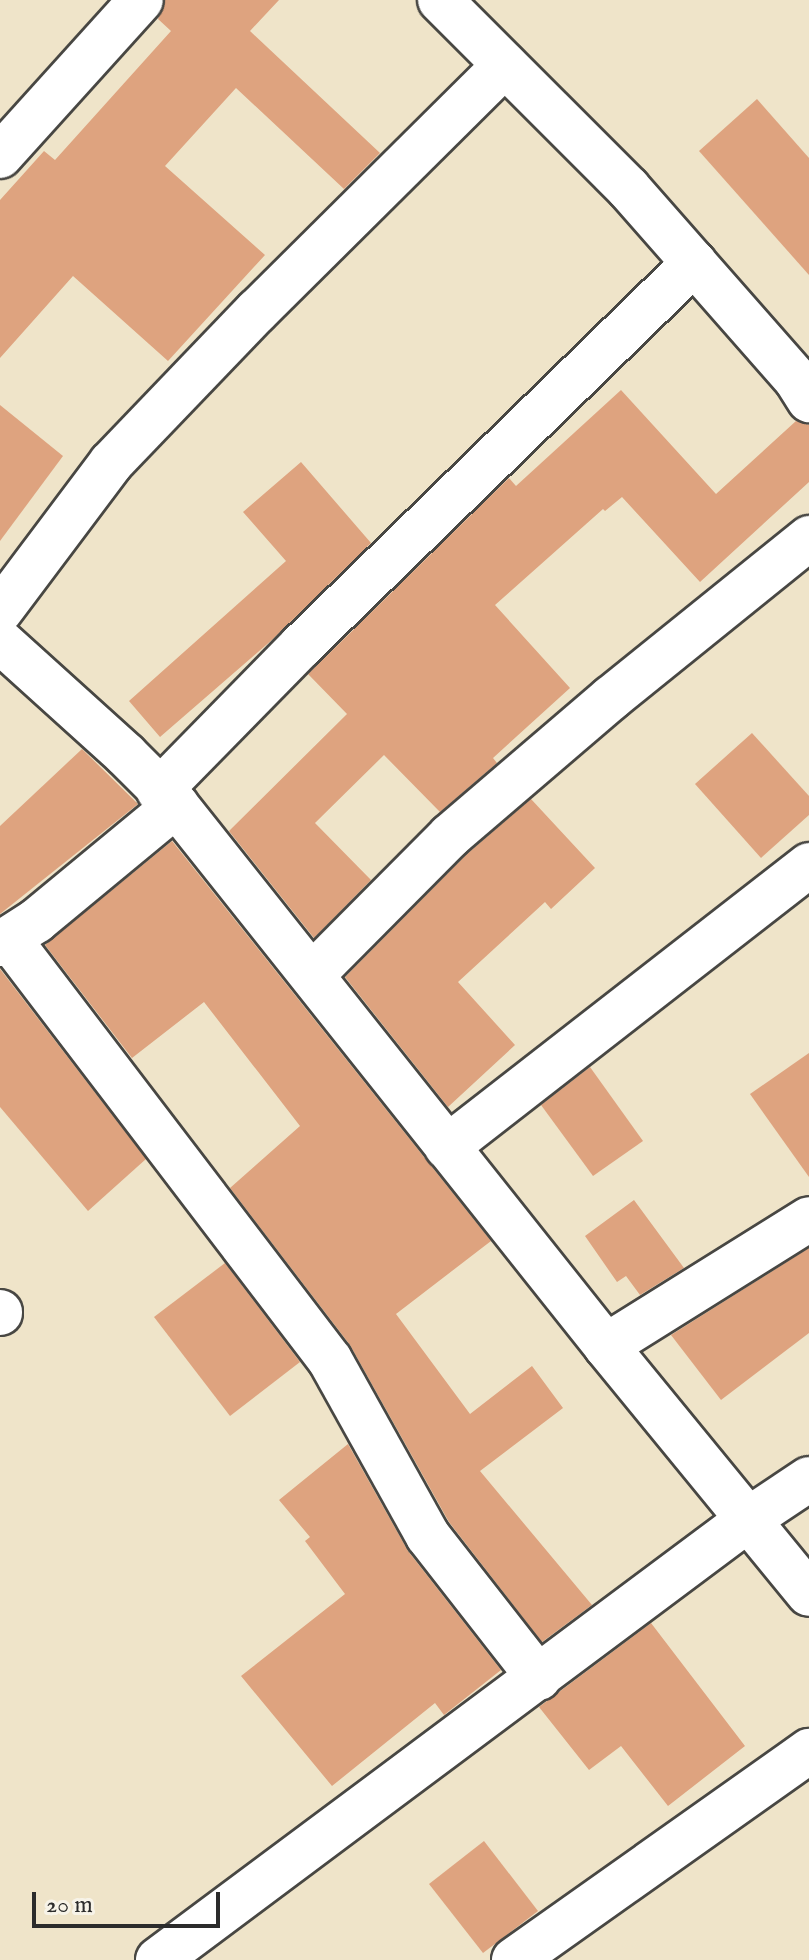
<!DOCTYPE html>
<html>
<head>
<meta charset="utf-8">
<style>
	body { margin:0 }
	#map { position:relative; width:809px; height:1960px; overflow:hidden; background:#efe4c9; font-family:"IM FELL English",serif }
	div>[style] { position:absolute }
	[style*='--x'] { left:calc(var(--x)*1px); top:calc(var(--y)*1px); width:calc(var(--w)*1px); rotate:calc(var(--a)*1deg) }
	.building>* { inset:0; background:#dea37f }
	.roads { filter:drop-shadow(2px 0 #484743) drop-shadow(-2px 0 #484743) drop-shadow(0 2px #484743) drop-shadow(0 -2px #484743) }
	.street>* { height:44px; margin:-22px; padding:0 22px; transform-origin:22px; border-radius:22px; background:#fff }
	span { translate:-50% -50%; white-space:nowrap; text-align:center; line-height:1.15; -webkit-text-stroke:8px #f7f3e8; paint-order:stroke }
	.scale { position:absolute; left:32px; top:1892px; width:188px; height:36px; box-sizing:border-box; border:4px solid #2b2b2b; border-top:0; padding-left:10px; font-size:24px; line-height:28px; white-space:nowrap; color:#2b2b2b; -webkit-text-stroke:6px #f7f3e8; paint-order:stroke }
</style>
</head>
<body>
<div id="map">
	<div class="building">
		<i style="clip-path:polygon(165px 0,279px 0,250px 31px,380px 153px,344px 189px,236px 88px,165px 166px,265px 255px,168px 361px,73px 276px,0 358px,0 200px,44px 151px,55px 160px,171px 31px,158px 19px)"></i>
		<i style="clip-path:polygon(757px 99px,809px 158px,809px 275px,699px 151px)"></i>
		<i style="clip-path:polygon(621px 390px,716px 494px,796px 421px,809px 425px,809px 482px,700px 582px,622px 497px,605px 511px,603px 509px,495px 605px,570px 688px,493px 758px,497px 763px,440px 812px,384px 755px,315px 823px,371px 880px,314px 938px,229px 831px,347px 714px,308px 674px,509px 478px,516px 486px)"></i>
		<i style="clip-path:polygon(0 405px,63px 456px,0 541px)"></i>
		<i style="clip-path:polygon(301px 462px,371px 543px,273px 639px,160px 737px,129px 701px,286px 561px,243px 512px)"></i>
		<i style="clip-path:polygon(752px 733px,809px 796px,809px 815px,761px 858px,695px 784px)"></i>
		<i style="clip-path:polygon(82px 749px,138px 804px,0 914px,0 826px)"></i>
		<i style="clip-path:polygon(531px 799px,595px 868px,551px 909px,545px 902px,458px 982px,515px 1045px,448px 1107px,345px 977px,467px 854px)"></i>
		<i style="clip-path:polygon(172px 841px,491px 1241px,396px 1314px,470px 1414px,532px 1366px,563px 1408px,480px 1471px,592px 1605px,542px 1642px,449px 1522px,350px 1345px,230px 1188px,300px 1126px,204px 1002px,132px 1058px,45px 945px)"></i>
		<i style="clip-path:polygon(0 969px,146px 1159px,88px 1211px,0 1107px)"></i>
		<i style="clip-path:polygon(809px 1053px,809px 1177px,750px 1094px)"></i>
		<i style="clip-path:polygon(590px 1067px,643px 1141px,593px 1176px,541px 1105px)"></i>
		<i style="clip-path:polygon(634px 1200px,684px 1268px,640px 1295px,626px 1276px,617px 1282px,585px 1236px)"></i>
		<i style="clip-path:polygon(809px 1248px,809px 1333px,721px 1400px,671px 1335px)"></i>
		<i style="clip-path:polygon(225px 1263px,300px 1362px,230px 1416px,154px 1317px)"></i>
		<i style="clip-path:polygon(348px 1444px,408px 1551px,501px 1670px,444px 1715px,435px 1703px,332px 1786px,241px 1676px,345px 1594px,305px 1541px,310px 1537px,279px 1500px)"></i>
		<i style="clip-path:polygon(651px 1623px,745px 1746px,668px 1806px,621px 1746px,589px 1770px,539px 1707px)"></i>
		<i style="clip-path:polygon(484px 1841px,538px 1911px,483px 1953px,429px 1884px)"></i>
	</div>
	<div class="roads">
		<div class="street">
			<i style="--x:440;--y:0;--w:266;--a:45"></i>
			<i style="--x:628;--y:188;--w:254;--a:48.7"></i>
			<i style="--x:796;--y:379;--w:25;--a:58"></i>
			<i style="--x:0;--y:156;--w:210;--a:-47.9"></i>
			<i style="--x:0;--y:611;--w:185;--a:-53.1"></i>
			<i style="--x:111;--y:463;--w:211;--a:-46.2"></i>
			<i style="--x:257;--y:311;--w:349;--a:-44.8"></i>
			<i style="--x:0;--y:641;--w:170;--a:42.1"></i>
			<i style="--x:126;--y:755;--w:71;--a:45"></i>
			<i style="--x:176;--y:805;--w:691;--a:51.52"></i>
			<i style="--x:606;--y:1346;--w:320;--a:50.7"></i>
			<i style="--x:159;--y:791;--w:203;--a:-45.6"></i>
			<i style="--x:301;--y:646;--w:549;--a:-44.26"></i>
			<i style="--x:9;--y:939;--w:529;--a:52.68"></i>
			<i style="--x:330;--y:1360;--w:201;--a:60.9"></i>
			<i style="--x:428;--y:1536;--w:180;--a:52"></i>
			<i style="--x:0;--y:944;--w:43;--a:-32.6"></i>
			<i style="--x:36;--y:921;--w:182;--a:-39.6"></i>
			<i style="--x:313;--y:974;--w:194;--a:-45.2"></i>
			<i style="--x:450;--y:836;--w:212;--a:-40.6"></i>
			<i style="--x:611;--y:698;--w:255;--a:-38.9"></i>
			<i style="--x:447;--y:1147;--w:459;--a:-37.9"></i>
			<i style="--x:0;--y:1312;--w:1;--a:90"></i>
			<i style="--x:606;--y:1346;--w:239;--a:-32"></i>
			<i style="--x:158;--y:1960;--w:737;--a:-36.73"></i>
			<i style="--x:749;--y:1519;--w:72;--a:-33.7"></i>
			<i style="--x:514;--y:1960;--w:362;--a:-35.3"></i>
		</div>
	</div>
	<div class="scale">20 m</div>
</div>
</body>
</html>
